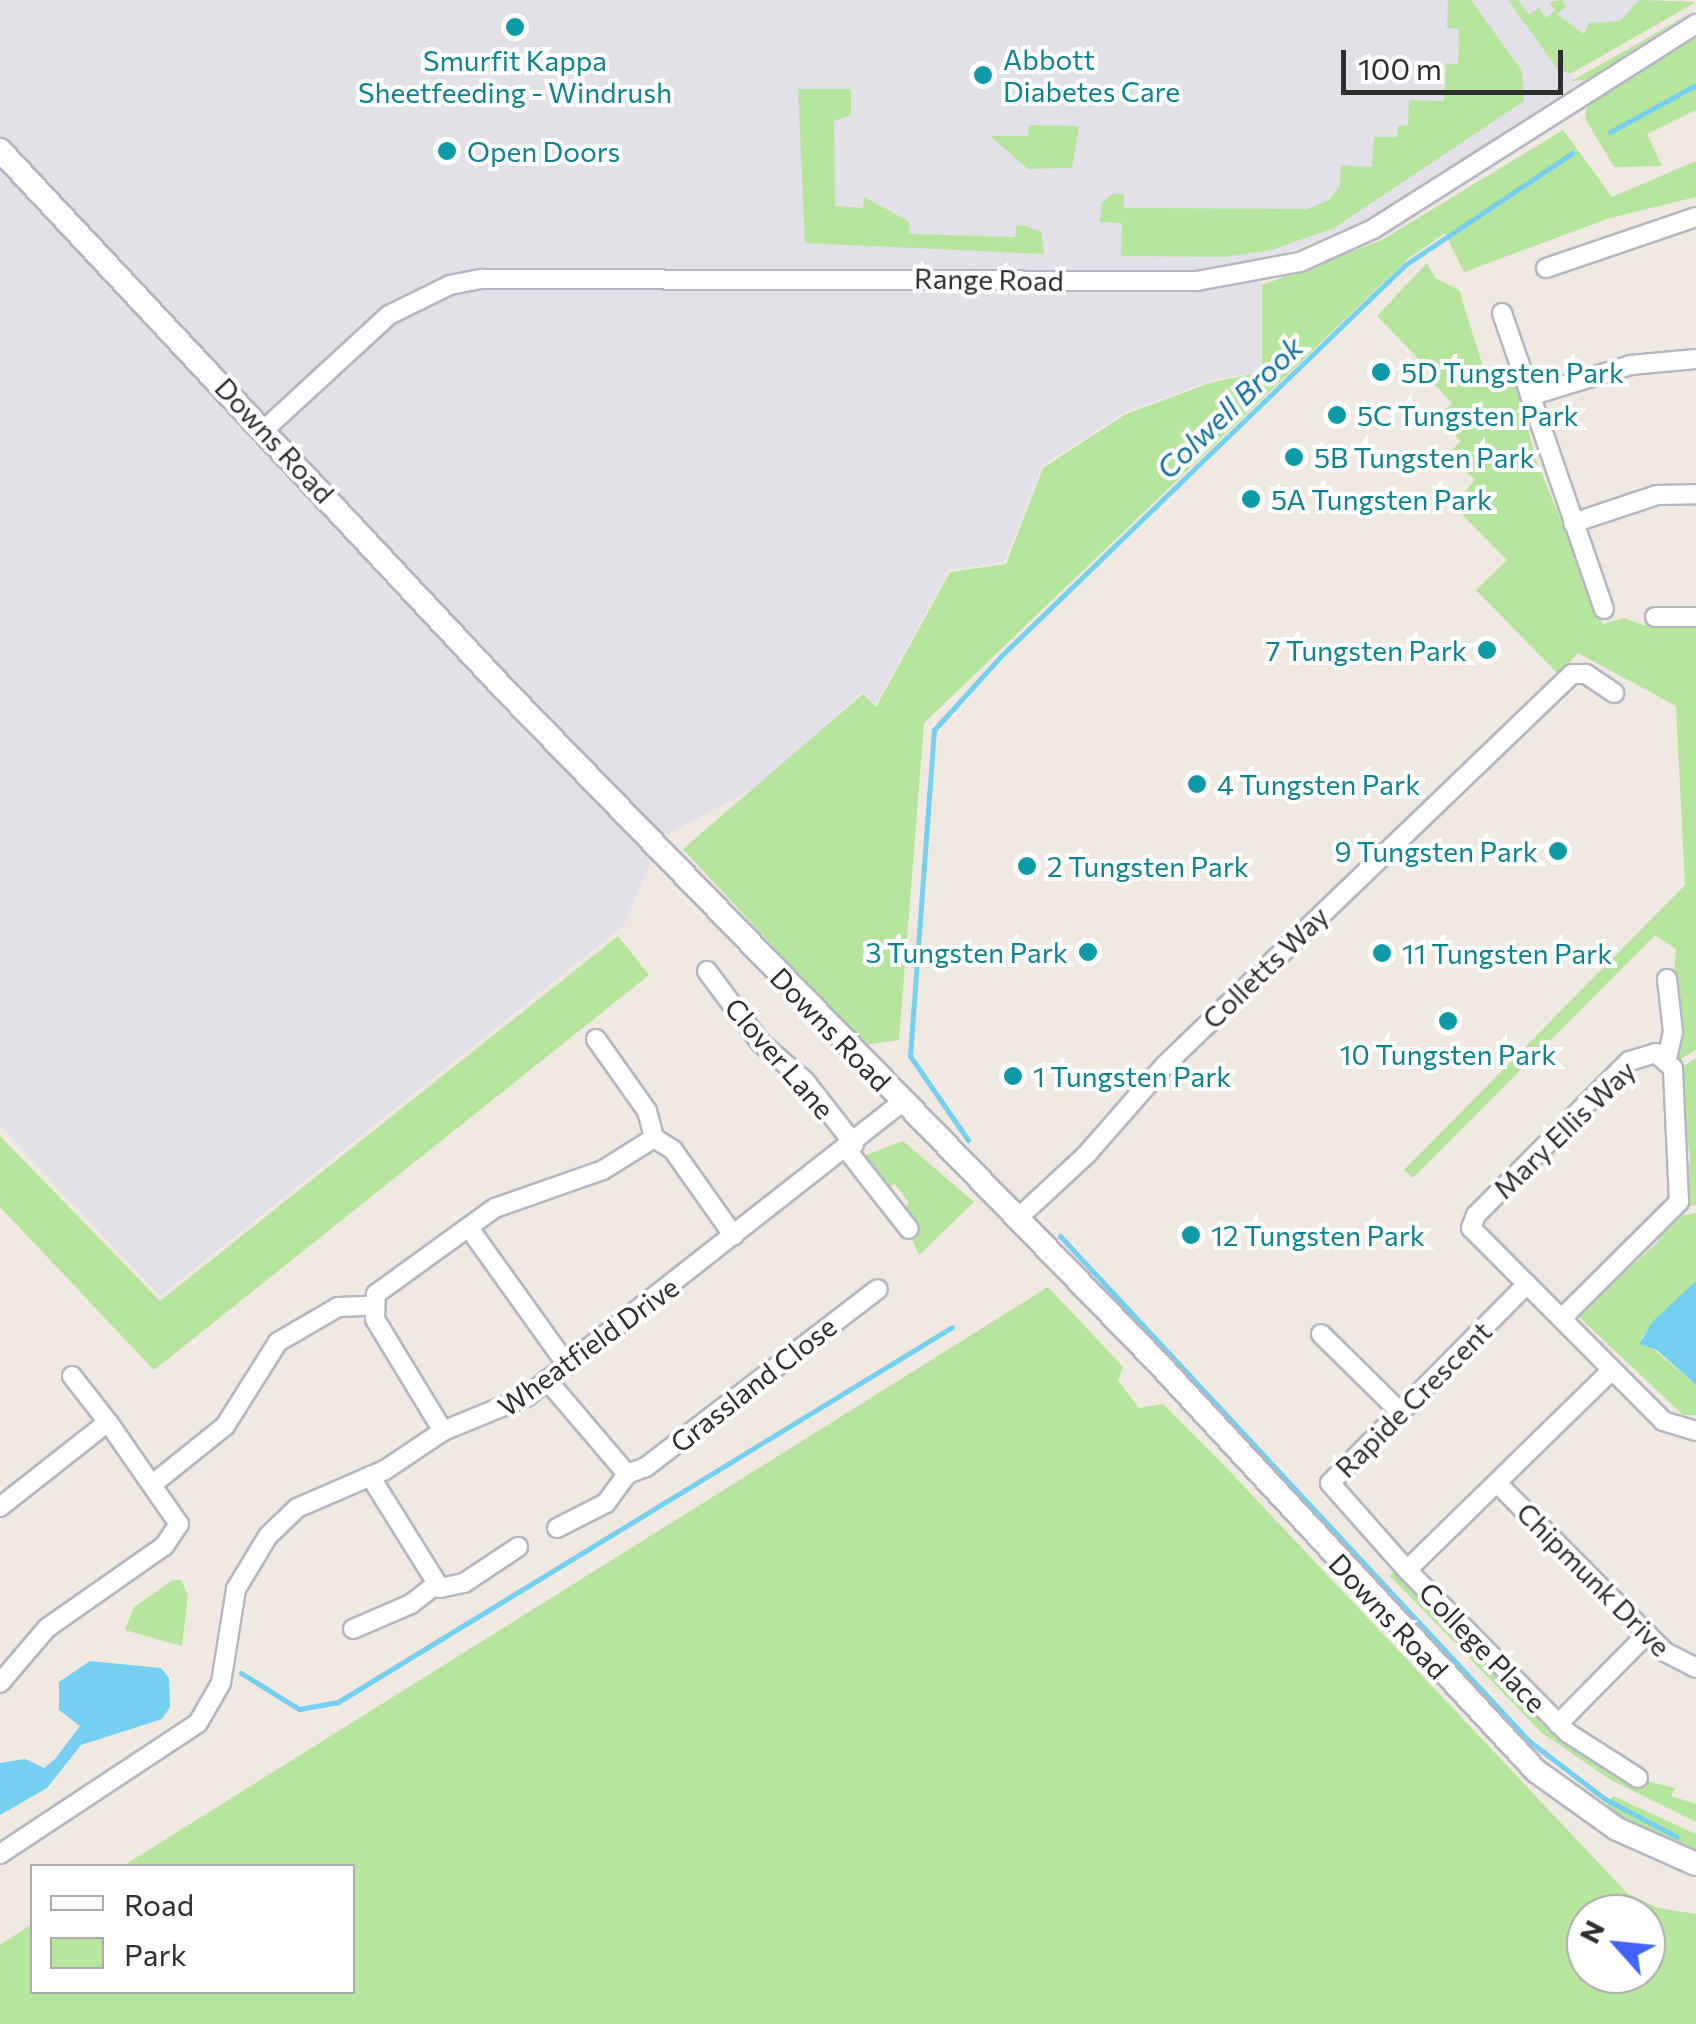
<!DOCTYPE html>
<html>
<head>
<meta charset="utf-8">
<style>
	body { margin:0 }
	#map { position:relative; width:1696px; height:2024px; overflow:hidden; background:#efe9e1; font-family:Commissioner,sans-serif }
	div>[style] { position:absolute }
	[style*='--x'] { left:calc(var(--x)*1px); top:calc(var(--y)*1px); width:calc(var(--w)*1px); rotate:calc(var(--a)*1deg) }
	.industrial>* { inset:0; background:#e3e1e8 }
	.green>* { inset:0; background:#b6e59e }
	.water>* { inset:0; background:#75cff0 }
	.stream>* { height:5px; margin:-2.5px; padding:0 2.5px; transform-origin:2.5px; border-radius:2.5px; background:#75cff0 }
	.roads { filter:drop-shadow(2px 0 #b4b7c1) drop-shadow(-2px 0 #b4b7c1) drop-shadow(0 2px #b4b7c1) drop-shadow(0 -2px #b4b7c1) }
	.street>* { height:18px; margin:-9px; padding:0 9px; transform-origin:9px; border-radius:9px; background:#fff }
	.secondary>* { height:22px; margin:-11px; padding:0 11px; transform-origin:11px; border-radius:11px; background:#fff }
	.dots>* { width:28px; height:28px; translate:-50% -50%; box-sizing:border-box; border:5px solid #fff; border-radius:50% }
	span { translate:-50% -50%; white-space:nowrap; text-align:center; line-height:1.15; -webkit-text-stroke:8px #fff; paint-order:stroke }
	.culture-label { font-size:28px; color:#0d838f }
	.left { translate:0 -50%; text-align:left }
	.right { translate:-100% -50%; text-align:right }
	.street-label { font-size:28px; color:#2e2e2e }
	.water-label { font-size:30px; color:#0d6fa3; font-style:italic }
	.legend { position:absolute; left:30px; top:1864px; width:325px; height:130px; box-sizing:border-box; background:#fff; border:2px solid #ababab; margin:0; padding:12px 18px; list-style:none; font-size:30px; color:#2e2e2e }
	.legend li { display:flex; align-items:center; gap:20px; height:50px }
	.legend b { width:50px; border:2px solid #ababab }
	.north { position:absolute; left:1566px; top:1894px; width:100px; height:100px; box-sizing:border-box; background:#fff; border:2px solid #ababab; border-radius:50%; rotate:297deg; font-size:28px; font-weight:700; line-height:40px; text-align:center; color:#2e2e2e }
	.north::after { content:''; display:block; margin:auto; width:35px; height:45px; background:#4264fb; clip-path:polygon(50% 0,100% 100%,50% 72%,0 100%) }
	.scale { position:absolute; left:1341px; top:50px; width:222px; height:45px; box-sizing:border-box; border:5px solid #2e2e2e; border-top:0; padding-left:12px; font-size:30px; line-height:35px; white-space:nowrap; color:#2e2e2e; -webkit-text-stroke:8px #fff; paint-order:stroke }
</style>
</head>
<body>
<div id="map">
	<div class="industrial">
		<i style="clip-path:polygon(0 0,1666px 0,1570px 74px,1577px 84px,1382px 213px,1261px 263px,1261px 371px,1213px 380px,1125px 412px,1042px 466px,1004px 562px,949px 570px,875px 705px,862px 692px,760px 785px,661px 838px,624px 925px,160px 1296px,0 1126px)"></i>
	</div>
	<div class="green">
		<i style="clip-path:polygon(1448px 0,1471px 0,1522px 71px,1524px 101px,1334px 228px,1271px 250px,1224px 257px,1121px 256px,1122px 223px,1100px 222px,1102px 203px,1112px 194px,1124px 194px,1124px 208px,1307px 209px,1329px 200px,1340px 186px,1341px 165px,1372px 167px,1374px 137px,1397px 137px,1398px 126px,1408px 125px,1409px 100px,1444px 101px,1446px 64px,1458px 64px,1459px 29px,1447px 28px)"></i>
		<i style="clip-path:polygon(1508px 0,1518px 0,1529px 15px,1539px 8px,1546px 18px,1555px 11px,1549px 2px,1562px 0,1566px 7px,1557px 14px,1584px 34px,1589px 23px,1620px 21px,1639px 0,1696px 2px,1570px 74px,1556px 67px)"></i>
		<i style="clip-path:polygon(1696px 9px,1586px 80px,1571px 81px,1639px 43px)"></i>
		<i style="clip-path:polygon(1696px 35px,1696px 110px,1647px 134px,1662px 166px,1614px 167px,1585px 118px,1587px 107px)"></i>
		<i style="clip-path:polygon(798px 89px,851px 89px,851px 115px,834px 121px,835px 206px,863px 208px,864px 197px,910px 222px,909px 234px,1015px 237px,1016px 225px,1026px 226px,1041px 232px,1044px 254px,805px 243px)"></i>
		<i style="clip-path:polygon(1029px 125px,1079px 126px,1072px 168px,1028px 169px,990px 136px,1028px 136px)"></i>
		<i style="clip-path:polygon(1563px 130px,1612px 197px,1696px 161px,1696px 197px,1610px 218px,1464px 272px,1445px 233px,1409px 258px,924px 723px,899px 1040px,864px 1045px,683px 849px,863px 694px,876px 707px,950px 572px,1006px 564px,1043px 468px,1126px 414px,1213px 382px,1262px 372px,1262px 285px,1382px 240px)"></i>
		<i style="clip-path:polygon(1427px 263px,1435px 278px,1459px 290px,1491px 392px,1517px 383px,1535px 457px,1603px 624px,1624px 618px,1643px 625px,1696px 624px,1696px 1050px,1676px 1062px,1671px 1006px,1676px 949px,1655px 935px,1413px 1178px,1404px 1170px,1685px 885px,1676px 706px,1578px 653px,1558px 674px,1476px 590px,1507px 560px,1460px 512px,1470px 501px,1463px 494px,1475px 480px,1449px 453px,1461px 441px,1452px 432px,1458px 426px,1444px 411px,1452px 403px,1435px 385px,1439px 380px,1377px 316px)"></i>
		<i style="clip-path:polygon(618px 936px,649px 975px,154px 1370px,0 1207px,0 1136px,160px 1301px)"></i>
		<i style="clip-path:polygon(1696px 1058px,1696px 1205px,1681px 1208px,1690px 1160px,1679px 1069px)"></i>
		<i style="clip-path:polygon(903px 1141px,974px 1202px,919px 1255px,900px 1213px,909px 1203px,895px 1184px,882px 1190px,861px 1157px)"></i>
		<i style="clip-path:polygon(1696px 1213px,1696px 1281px,1641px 1338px,1696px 1385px,1696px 1415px,1683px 1415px,1577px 1315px,1659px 1241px,1659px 1233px,1674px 1217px)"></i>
		<i style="clip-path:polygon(evenodd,1048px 1287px,1123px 1367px,1118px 1381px,1139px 1408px,1163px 1404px,1219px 1460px,1627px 1893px,1658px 1908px,1696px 1914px,1696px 2024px,0 2024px,0 1945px,32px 1924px,32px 1992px,352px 1992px,352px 1866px,123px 1866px,1048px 1287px,1586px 1914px,1646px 1914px,1646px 1974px,1586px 1974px,1586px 1914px)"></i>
		<i style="clip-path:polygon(1394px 1572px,1554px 1735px,1641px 1787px,1646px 1781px,1675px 1788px,1671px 1796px,1696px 1804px,1696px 1822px,1611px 1780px,1542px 1733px,1390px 1576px)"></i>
		<i style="clip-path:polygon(173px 1580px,181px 1580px,188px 1595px,182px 1646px,125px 1630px,134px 1607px)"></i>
		<i style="clip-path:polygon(1613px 1796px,1696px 1834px,1696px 1852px,1605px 1808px)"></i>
	</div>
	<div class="water">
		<i style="clip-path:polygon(1696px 1281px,1696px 1385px,1657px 1350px,1639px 1344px,1653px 1321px)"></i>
		<i style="clip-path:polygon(90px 1661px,161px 1668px,169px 1678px,170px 1707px,162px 1719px,81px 1745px,47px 1788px,0 1815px,0 1763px,25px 1759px,44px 1768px,55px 1759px,80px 1726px,59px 1710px,59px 1682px)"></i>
	</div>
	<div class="stream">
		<i style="--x:1610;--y:132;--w:98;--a:-28.7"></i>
		<i style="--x:968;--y:1140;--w:102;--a:-124.6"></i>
		<i style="--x:910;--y:1056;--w:327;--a:-85.8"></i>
		<i style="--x:934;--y:730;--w:101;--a:-47.8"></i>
		<i style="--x:1002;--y:655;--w:561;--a:-44.06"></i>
		<i style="--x:1405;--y:265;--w:201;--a:-33.8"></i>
		<i style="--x:1060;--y:1236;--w:689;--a:47.12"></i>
		<i style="--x:1529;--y:1741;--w:96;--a:37.3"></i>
		<i style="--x:1605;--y:1799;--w:81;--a:27.8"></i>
		<i style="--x:241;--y:1673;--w:68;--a:31.8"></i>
		<i style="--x:299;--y:1709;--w:40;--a:-10"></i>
		<i style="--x:338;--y:1702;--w:719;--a:-31.41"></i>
	</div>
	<div class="roads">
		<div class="street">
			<i style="--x:1546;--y:268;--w:158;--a:-18.8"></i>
			<i style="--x:1502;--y:313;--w:313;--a:71"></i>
			<i style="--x:1530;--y:396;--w:106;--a:-17.1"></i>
			<i style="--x:1631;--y:365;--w:65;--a:-5.3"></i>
			<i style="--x:265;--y:429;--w:168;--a:-42.6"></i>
			<i style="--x:389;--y:315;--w:68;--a:-26.2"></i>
			<i style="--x:450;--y:285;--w:33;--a:-11"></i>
			<i style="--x:482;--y:279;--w:715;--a:0.16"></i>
			<i style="--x:1197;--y:281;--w:105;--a:-10.5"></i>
			<i style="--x:1300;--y:262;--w:80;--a:-24.3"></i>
			<i style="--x:1373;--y:229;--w:383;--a:-32.4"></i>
			<i style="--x:1573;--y:523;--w:89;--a:-18.4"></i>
			<i style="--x:1657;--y:495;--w:39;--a:-1"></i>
			<i style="--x:1655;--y:617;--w:41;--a:0"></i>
			<i style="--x:707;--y:971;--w:89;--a:53.3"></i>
			<i style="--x:760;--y:1042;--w:60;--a:40.9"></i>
			<i style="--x:805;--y:1081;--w:80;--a:52.1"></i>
			<i style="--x:1667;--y:979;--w:53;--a:83.5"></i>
			<i style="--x:1673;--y:1032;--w:28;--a:103"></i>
			<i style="--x:596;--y:1039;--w:88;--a:54.7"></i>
			<i style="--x:647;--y:1111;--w:28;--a:75"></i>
			<i style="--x:654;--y:1138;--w:22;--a:32"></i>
			<i style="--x:673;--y:1150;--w:105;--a:54.7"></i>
			<i style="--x:847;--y:1150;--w:100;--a:51.9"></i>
			<i style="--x:1018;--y:1218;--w:94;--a:-42.8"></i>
			<i style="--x:1087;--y:1154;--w:118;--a:-48.8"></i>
			<i style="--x:1165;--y:1065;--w:564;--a:-43.85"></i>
			<i style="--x:1572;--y:674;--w:14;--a:0"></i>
			<i style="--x:1586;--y:674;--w:34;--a:34"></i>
			<i style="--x:469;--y:1228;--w:165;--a:54.4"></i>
			<i style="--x:1527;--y:1284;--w:280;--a:134.7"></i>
			<i style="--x:1330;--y:1483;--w:116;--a:48.5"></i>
			<i style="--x:1407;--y:1570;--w:286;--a:-44.3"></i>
			<i style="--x:1562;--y:1318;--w:165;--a:-44.8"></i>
			<i style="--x:1679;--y:1202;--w:134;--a:-92.6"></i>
			<i style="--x:1673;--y:1068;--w:23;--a:-139"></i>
			<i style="--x:1656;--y:1053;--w:28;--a:163"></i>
			<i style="--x:1629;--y:1061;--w:217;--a:134.8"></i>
			<i style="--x:1476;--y:1215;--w:14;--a:111"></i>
			<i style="--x:1471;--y:1228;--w:272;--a:45.1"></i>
			<i style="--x:1663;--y:1421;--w:34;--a:17"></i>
			<i style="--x:1321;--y:1334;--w:111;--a:44.6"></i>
			<i style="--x:72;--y:1376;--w:58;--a:52"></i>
			<i style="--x:547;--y:1380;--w:123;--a:49.6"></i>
			<i style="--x:443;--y:1431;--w:131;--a:-121.3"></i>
			<i style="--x:375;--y:1319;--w:25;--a:-88"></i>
			<i style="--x:376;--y:1294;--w:147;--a:-35.9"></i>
			<i style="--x:495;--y:1208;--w:114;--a:-19.4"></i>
			<i style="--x:603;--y:1170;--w:60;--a:-32.1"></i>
			<i style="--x:370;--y:1476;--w:132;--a:58"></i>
			<i style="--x:440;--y:1588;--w:25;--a:-12"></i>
			<i style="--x:464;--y:1583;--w:65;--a:-33.7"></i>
			<i style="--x:154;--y:1483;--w:91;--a:-38.8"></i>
			<i style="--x:225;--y:1426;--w:99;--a:-57.8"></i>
			<i style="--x:278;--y:1342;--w:69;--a:-30.3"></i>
			<i style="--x:338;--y:1307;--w:33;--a:-2"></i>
			<i style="--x:1497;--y:1483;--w:238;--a:45.2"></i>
			<i style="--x:1665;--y:1652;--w:35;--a:27"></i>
			<i style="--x:0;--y:1507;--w:137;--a:-38.2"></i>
			<i style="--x:108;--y:1422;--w:124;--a:55.2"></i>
			<i style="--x:179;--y:1524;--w:27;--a:124"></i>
			<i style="--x:164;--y:1546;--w:143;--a:145"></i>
			<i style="--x:47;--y:1628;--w:72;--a:130.5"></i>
			<i style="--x:557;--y:1528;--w:55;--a:-27"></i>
			<i style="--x:606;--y:1503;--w:36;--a:-54"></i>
			<i style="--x:627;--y:1474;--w:20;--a:-20"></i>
			<i style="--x:646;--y:1467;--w:292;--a:-37.5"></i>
			<i style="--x:1407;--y:1570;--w:229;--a:45.4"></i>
			<i style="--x:1568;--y:1733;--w:83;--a:32.7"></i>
			<i style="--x:353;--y:1629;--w:63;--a:-23.3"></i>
			<i style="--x:411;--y:1604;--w:31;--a:-38"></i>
			<i style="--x:1558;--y:1724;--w:127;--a:-45.3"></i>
			<i style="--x:0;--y:1854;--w:237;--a:-33.5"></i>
			<i style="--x:198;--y:1723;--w:46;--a:-60.1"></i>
			<i style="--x:221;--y:1683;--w:95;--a:-80.9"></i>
			<i style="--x:236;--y:1589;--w:62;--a:-58.9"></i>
			<i style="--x:268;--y:1536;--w:40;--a:-44"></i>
			<i style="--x:297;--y:1508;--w:96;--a:-23.4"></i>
			<i style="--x:385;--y:1470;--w:70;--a:-33.9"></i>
			<i style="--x:443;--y:1431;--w:90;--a:-22.3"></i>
			<i style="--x:526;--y:1397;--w:478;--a:-38.1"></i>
		</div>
		<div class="secondary">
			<i style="--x:0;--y:150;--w:739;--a:46.92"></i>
			<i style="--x:505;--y:690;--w:939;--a:45.86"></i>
			<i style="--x:1159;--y:1364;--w:555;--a:47.19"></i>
			<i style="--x:1536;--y:1771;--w:100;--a:35.6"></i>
			<i style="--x:1617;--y:1829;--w:86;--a:23.9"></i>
		</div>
	</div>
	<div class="dots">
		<i style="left:515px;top:27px;background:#0f9aa8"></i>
		<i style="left:983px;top:75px;background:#0f9aa8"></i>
		<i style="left:447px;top:151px;background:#0f9aa8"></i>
		<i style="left:1381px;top:372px;background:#0f9aa8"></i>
		<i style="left:1337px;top:415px;background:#0f9aa8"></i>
		<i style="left:1294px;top:457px;background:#0f9aa8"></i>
		<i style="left:1251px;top:499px;background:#0f9aa8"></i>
		<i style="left:1487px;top:650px;background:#0f9aa8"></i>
		<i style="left:1197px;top:784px;background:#0f9aa8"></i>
		<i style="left:1558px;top:851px;background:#0f9aa8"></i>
		<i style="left:1027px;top:866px;background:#0f9aa8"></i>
		<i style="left:1088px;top:952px;background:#0f9aa8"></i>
		<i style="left:1382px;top:953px;background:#0f9aa8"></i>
		<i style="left:1448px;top:1021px;background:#0f9aa8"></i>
		<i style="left:1013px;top:1076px;background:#0f9aa8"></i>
		<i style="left:1191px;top:1235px;background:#0f9aa8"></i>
	</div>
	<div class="culture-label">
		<span class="left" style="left:1003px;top:75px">Abbott<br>Diabetes Care</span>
		<span style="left:515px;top:76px">Smurfit Kappa<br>Sheetfeeding - Windrush</span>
		<span class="left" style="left:467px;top:151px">Open Doors</span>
		<span class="left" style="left:1401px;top:372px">5D Tungsten Park</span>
		<span class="left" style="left:1357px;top:415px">5C Tungsten Park</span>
		<span class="left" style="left:1314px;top:457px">5B Tungsten Park</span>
		<span class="left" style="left:1271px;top:499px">5A Tungsten Park</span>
		<span class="right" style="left:1467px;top:650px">7 Tungsten Park</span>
		<span class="left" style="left:1217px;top:784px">4 Tungsten Park</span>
		<span class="right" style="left:1538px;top:851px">9 Tungsten Park</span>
		<span class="left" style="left:1047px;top:866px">2 Tungsten Park</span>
		<span class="right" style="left:1068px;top:952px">3 Tungsten Park</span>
		<span class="left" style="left:1402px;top:953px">11 Tungsten Park</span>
		<span style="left:1448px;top:1054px">10 Tungsten Park</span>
		<span class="left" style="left:1033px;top:1076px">1 Tungsten Park</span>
		<span class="left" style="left:1211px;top:1235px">12 Tungsten Park</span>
	</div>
	<div class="street-label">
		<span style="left:989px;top:279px;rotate:1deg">Range Road</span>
		<span style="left:275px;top:440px;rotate:47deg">Downs Road</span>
		<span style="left:1265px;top:967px;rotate:-44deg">Colletts Way</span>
		<span style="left:831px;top:1029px;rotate:46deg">Downs Road</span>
		<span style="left:780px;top:1058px;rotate:49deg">Clover Lane</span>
		<span style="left:1564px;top:1129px;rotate:-44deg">Mary Ellis Way</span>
		<span style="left:588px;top:1346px;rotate:-36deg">Wheatfield Drive</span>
		<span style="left:753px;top:1384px;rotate:-38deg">Grassland Close</span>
		<span style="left:1413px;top:1399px;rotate:-45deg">Rapide Crescent</span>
		<span style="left:1594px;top:1579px;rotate:45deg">Chipmunk Drive</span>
		<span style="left:1389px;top:1616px;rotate:47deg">Downs Road</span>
		<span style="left:1483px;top:1647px;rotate:46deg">College Place</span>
	</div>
	<div class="water-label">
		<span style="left:1229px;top:407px;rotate:-44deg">Colwell Brook</span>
	</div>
	<ul class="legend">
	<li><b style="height:12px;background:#fff"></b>Road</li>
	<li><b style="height:28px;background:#b6e59e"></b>Park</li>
	</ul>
	<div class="north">N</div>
	<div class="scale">100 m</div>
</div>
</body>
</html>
